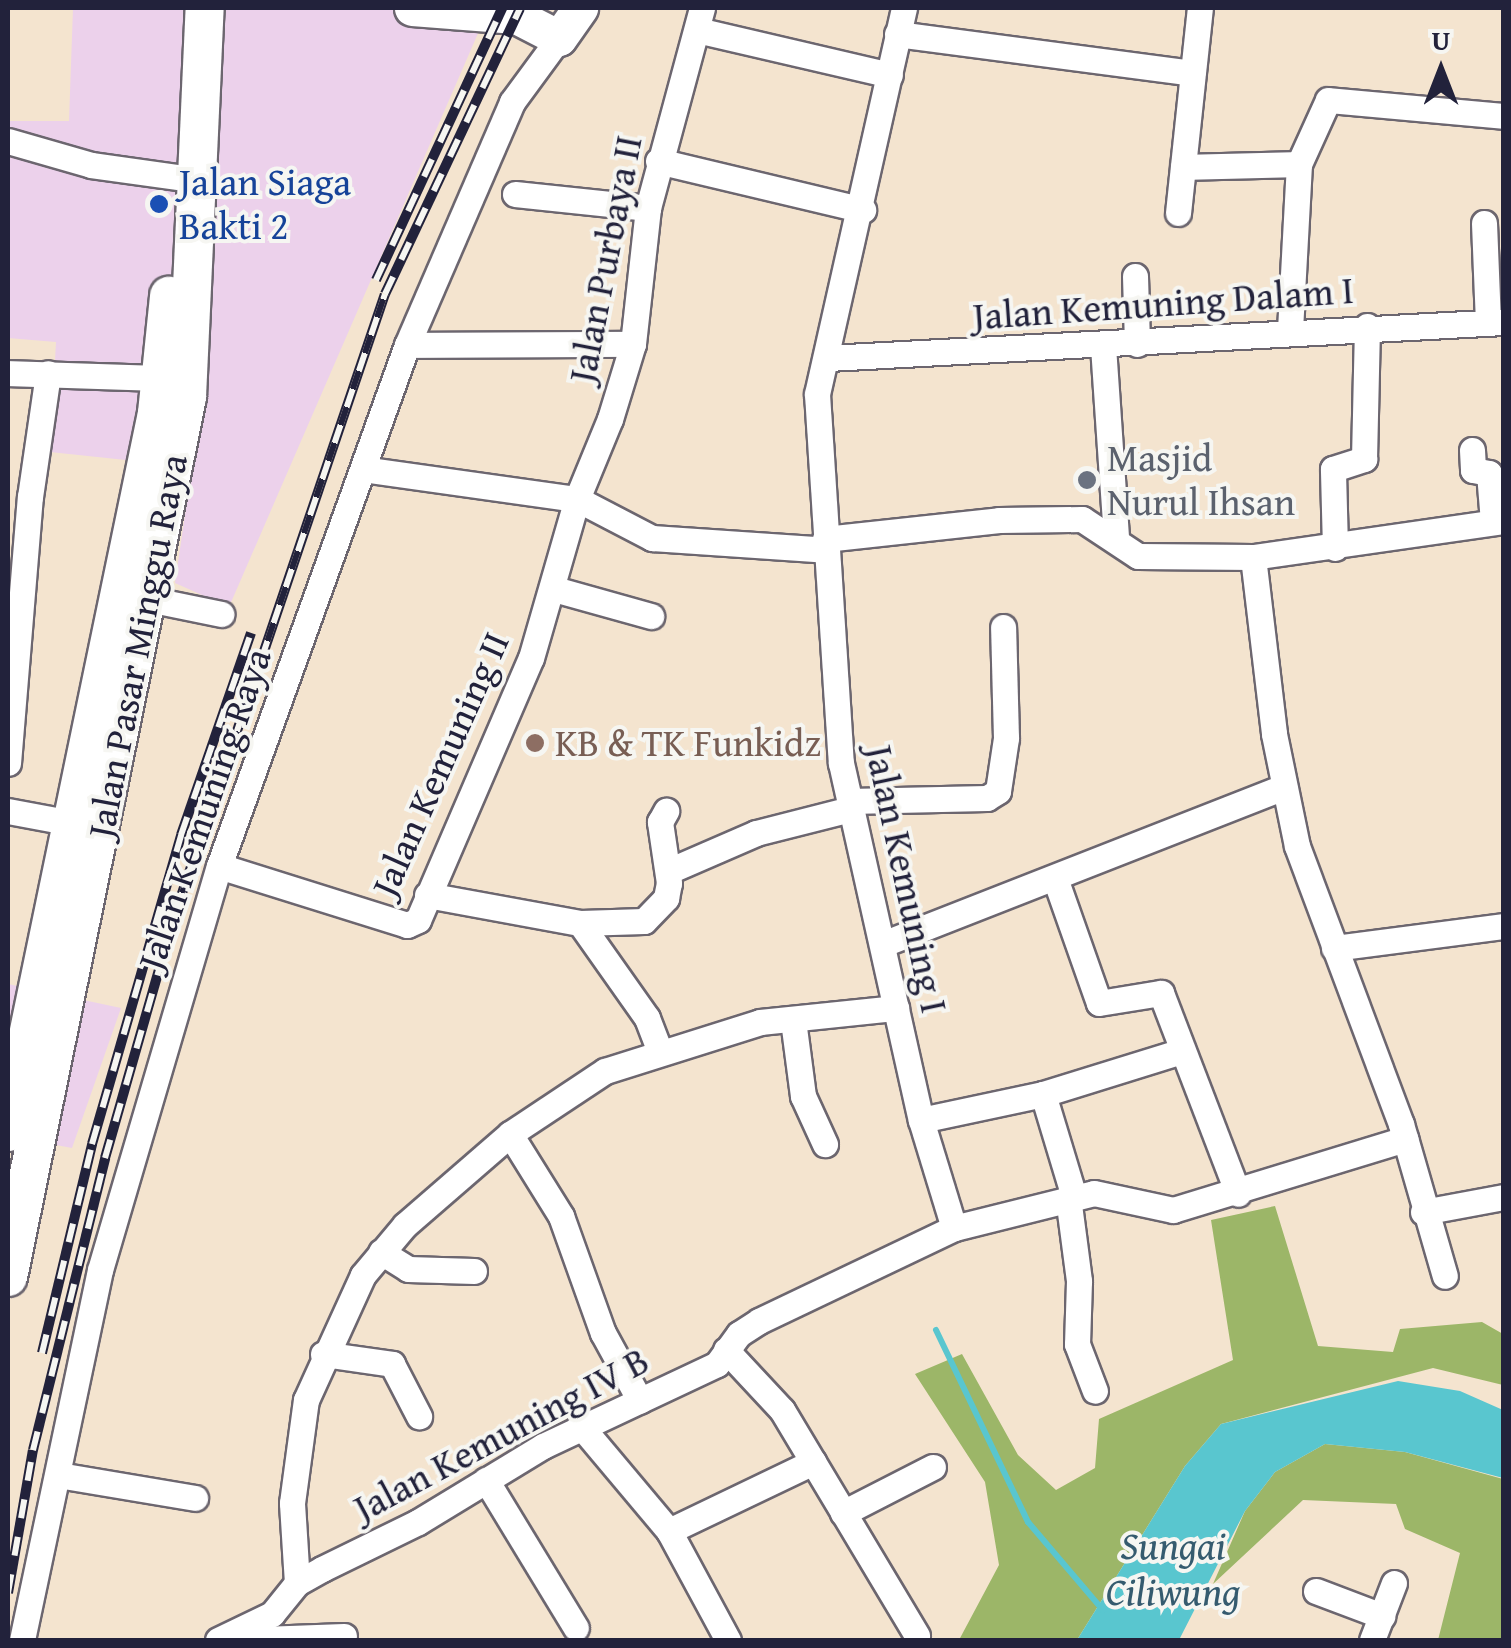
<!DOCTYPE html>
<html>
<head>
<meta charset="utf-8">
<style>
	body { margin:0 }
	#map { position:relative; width:1511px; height:1648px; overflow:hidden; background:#f4e4cf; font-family:"Gentium Book Plus",serif }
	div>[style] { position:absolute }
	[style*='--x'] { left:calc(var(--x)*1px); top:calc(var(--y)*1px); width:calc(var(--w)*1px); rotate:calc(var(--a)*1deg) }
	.built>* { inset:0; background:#ecd1eb }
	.forest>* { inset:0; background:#9cb668 }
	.water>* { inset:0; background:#59c6cf }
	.stream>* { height:6px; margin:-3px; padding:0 3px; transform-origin:3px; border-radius:3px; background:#59c6cf }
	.roads { filter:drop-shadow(2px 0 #6c666f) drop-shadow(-2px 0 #6c666f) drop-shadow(0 2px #6c666f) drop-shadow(0 -2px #6c666f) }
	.minor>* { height:25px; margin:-12.5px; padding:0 12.5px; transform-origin:12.5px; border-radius:12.5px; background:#fff }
	.secondary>* { height:35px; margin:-17.5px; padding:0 17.5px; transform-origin:17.5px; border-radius:17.5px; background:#fff }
	.primary>* { height:38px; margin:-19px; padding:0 19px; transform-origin:19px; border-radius:19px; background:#fff }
	.rail>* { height:10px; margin-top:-5px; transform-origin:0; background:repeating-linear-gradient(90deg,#f6f6f2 0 19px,#22223b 0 38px); box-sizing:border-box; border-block:2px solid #22223b }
	.dots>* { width:28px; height:28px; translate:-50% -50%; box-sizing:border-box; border:5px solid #f6f6f2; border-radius:50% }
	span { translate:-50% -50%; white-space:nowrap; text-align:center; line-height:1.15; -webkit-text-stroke:8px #f6f6f2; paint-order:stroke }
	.transit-label { font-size:38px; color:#164399 }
	.left { translate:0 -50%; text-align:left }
	.street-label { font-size:38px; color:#22223b }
	.worship-label { font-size:38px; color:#5b616d }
	.education-label { font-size:38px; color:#785e54 }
	.water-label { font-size:40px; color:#355b6f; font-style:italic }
	.frame { position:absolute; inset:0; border:10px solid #22223b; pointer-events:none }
	.north { position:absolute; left:1391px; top:20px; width:100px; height:100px; -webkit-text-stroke:8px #f6f6f2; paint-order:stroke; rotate:0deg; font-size:28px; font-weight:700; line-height:40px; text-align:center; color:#22223b }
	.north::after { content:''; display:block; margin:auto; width:35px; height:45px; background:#22223b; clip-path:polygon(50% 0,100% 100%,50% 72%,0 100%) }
</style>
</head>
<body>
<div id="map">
	<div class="built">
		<i style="clip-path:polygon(73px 8px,489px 8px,229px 607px,175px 583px,192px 467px,50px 452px,56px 342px,8px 338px,8px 121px,69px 121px)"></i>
		<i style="clip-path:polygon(8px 984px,121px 1008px,72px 1148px,8px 1136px)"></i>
	</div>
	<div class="forest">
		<i style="clip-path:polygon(1275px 1206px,1318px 1346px,1393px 1352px,1400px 1329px,1482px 1322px,1503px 1334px,1503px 1385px,1433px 1368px,1221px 1424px,1185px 1466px,1077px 1640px,959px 1640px,999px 1565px,985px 1482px,915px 1374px,962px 1354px,1018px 1455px,1056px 1490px,1095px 1468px,1099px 1419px,1233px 1360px,1211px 1220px)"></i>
		<i style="clip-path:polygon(1325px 1444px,1405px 1452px,1503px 1479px,1503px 1640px,1438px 1640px,1460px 1553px,1405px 1529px,1396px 1504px,1303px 1500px,1213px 1584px,1245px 1511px,1275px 1472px)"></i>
	</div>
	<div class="water">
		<i style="clip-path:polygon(1398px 1381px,1460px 1391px,1503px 1410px,1503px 1478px,1405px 1452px,1325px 1444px,1275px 1472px,1245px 1511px,1179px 1640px,1077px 1640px,1185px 1466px,1221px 1424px)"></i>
	</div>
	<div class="stream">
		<i style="--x:936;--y:1330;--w:213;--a:64.4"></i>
		<i style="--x:1028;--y:1522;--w:116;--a:49.6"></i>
	</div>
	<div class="roads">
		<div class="minor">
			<i style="--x:904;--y:8;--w:396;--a:102.7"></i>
			<i style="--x:817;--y:394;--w:370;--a:86.3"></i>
			<i style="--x:841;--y:763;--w:366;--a:77.4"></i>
			<i style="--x:921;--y:1120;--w:113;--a:73"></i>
			<i style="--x:697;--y:30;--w:198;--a:13.1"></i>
			<i style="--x:897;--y:34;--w:298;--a:7.5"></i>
			<i style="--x:8;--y:141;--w:86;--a:16.1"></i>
			<i style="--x:91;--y:165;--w:86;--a:8"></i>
			<i style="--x:658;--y:161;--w:211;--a:13.4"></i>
			<i style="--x:1183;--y:167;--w:116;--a:-1.5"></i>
			<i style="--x:515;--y:194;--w:134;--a:6"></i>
			<i style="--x:1178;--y:213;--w:206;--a:-83.9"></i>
			<i style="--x:1484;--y:223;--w:99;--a:87.7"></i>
			<i style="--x:1135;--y:276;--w:68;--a:88.3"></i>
			<i style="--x:1290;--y:330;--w:166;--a:-86.9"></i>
			<i style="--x:1299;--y:164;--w:70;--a:-65.6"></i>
			<i style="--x:1328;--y:100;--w:177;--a:5.2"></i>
			<i style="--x:407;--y:345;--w:226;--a:-0.3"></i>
			<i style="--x:1103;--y:346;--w:193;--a:86.1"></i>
			<i style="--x:828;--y:358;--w:677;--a:-3.05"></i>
			<i style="--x:8;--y:373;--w:154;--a:1.9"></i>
			<i style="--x:1472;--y:450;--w:20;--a:87"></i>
			<i style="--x:1473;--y:470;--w:16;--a:11"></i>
			<i style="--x:1489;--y:473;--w:49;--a:85.3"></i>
			<i style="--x:363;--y:469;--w:216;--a:8"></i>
			<i style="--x:577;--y:499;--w:85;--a:27.5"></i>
			<i style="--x:652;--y:538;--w:174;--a:3.9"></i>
			<i style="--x:825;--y:539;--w:175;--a:-6.2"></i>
			<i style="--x:999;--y:520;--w:83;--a:-0.7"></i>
			<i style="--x:1082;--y:519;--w:67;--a:33.5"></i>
			<i style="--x:1138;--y:556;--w:115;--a:0.5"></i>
			<i style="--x:1253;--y:557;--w:254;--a:-8.2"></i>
			<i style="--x:1335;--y:548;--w:79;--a:-91.5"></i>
			<i style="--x:1333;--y:469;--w:33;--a:-18"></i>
			<i style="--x:1364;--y:459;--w:133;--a:-88.7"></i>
			<i style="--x:1253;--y:557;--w:178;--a:83.2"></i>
			<i style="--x:1274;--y:734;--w:114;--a:78.4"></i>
			<i style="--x:1297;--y:846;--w:297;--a:69.5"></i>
			<i style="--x:1401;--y:1124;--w:158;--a:73.9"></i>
			<i style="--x:554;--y:589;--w:101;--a:15.6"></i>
			<i style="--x:148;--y:599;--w:75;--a:11.6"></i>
			<i style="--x:8;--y:763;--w:267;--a:-85.3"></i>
			<i style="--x:30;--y:497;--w:125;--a:-81.7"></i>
			<i style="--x:849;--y:801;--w:138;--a:-1.2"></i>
			<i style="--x:987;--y:798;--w:13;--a:-32"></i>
			<i style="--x:998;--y:791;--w:54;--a:-81.4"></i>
			<i style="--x:1006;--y:738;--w:111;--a:-91.5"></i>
			<i style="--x:8;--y:811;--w:65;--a:10.6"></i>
			<i style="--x:219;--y:866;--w:197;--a:17.4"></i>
			<i style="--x:407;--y:925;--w:12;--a:-24"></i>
			<i style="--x:418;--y:920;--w:285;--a:-66.7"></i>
			<i style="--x:531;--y:658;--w:166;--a:-73.9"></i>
			<i style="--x:577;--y:499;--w:87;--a:-67.6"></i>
			<i style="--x:610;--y:419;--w:78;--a:-73"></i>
			<i style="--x:633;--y:344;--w:137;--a:-83.7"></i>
			<i style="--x:648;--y:208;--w:207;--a:-74.9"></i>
			<i style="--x:671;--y:870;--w:93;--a:-23.5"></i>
			<i style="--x:756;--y:833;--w:97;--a:-14.3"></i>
			<i style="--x:1056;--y:881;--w:129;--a:70.6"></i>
			<i style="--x:1099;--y:1003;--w:63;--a:-9.2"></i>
			<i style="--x:1161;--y:993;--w:215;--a:69"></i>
			<i style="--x:427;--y:895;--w:156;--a:10.4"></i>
			<i style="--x:580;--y:923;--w:64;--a:-1.8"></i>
			<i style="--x:644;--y:921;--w:32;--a:-46"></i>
			<i style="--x:666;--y:898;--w:15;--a:-79"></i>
			<i style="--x:669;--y:883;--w:62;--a:-98.4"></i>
			<i style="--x:660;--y:822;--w:13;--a:-61"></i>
			<i style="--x:580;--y:923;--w:116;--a:54.8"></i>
			<i style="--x:647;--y:1018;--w:33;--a:69"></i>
			<i style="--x:883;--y:944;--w:431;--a:-21.4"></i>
			<i style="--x:1334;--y:948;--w:171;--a:-7.4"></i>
			<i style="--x:793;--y:1020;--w:77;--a:82.5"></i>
			<i style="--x:803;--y:1096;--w:53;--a:65.4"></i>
			<i style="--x:1043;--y:1094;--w:108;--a:73.2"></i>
			<i style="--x:921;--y:1120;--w:125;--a:-12"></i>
			<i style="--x:1043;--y:1094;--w:145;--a:-17.2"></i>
			<i style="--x:510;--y:1134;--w:97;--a:58.1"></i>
			<i style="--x:561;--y:1216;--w:124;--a:70.3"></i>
			<i style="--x:603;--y:1333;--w:77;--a:61.4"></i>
			<i style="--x:1068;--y:1197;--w:85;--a:82.5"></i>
			<i style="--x:1079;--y:1281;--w:63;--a:91.8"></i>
			<i style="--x:1077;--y:1344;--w:50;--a:69"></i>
			<i style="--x:1423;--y:1212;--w:82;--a:-10.5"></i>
			<i style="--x:381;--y:1252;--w:32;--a:32"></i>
			<i style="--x:408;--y:1269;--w:66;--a:1.7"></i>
			<i style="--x:726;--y:1350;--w:82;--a:47"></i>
			<i style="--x:782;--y:1410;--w:263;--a:59.1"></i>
			<i style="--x:323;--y:1354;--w:70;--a:8.2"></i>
			<i style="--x:392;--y:1364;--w:59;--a:62.6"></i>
			<i style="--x:580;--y:1425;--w:138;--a:50"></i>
			<i style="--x:669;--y:1531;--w:124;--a:61.6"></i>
			<i style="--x:58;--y:1475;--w:139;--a:9.5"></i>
			<i style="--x:486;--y:1480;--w:173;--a:58.7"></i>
			<i style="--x:843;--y:1513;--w:101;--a:-27.1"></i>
			<i style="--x:669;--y:1531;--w:160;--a:-25.6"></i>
			<i style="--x:297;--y:1583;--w:80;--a:-93.6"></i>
			<i style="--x:292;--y:1503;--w:104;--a:-82.3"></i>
			<i style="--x:306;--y:1400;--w:137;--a:-65.5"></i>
			<i style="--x:363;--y:1275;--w:65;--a:-50"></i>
			<i style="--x:405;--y:1225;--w:139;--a:-40.9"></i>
			<i style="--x:510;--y:1134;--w:114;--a:-33.6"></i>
			<i style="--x:605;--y:1071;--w:163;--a:-17.5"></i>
			<i style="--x:760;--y:1022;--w:137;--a:-5.9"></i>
			<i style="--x:1316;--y:1591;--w:71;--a:20.7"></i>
			<i style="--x:237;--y:1632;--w:26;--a:16"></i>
			<i style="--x:262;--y:1639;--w:82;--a:-2.1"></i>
			<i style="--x:22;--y:1640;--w:378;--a:-78.1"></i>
			<i style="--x:100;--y:1270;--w:421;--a:-73.6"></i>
			<i style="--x:219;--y:866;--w:554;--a:-70.16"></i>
			<i style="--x:407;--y:345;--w:265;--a:-66.6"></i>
			<i style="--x:512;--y:102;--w:79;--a:-53.7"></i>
			<i style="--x:218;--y:1640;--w:60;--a:-25.7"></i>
			<i style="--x:272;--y:1614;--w:40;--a:-51"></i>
			<i style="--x:297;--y:1583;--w:29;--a:-29"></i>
			<i style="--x:322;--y:1569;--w:107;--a:-26.1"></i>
			<i style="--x:418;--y:1522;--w:146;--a:-31.3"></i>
			<i style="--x:543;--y:1446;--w:192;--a:-25.2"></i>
			<i style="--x:717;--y:1364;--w:37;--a:-54"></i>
			<i style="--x:739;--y:1334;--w:24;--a:-33"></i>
			<i style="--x:759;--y:1321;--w:216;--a:-25.5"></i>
			<i style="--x:954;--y:1228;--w:144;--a:-14"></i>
			<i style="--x:1094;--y:1193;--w:81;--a:12.1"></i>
			<i style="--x:1173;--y:1210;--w:243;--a:-17"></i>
			<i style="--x:1372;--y:1640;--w:61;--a:-68.9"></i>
		</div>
		<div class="secondary">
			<i style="--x:412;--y:8;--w:104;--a:4.4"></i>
			<i style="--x:516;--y:16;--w:48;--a:27.1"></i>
			<i style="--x:559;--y:38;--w:37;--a:-55"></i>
		</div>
		<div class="primary">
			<i style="--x:8;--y:1132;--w:734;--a:-78.29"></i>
			<i style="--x:157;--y:413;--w:118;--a:-84.1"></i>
			<i style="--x:8;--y:1277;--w:898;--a:-78.5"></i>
			<i style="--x:187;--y:397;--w:389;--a:-87.4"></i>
		</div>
	</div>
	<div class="rail">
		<i style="--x:376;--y:280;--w:300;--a:-65.1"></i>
		<i style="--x:42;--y:1353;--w:215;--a:-76.5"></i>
		<i style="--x:92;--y:1144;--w:322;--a:-73.9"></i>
		<i style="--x:181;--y:835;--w:214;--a:-70.9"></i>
		<i style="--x:8;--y:1593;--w:145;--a:-80.1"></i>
		<i style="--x:33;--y:1450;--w:301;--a:-76.1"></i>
		<i style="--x:105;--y:1158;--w:257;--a:-74"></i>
		<i style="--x:176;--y:911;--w:651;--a:-71.29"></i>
		<i style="--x:385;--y:294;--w:316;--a:-64.7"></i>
	</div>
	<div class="dots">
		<i style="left:159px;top:204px;background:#1a4fb4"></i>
		<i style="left:1087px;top:480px;background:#6b7280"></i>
		<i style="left:535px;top:743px;background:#8d6e63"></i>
	</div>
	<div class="transit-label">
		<span class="left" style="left:179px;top:204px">Jalan Siaga<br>Bakti 2</span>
	</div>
	<div class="street-label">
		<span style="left:605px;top:259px;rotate:-79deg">Jalan Purbaya II</span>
		<span style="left:1163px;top:303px;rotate:-4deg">Jalan Kemuning Dalam I</span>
		<span style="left:137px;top:646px;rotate:-79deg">Jalan Pasar Minggu Raya</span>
		<span style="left:440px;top:764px;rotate:-66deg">Jalan Kemuning II</span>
		<span style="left:204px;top:809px;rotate:-71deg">Jalan Kemuning Raya</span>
		<span style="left:907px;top:879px;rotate:78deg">Jalan Kemuning I</span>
		<span style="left:501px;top:1434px;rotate:-28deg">Jalan Kemuning IV B</span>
	</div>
	<div class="worship-label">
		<span class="left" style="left:1107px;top:480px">Masjid<br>Nurul Ihsan</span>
	</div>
	<div class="education-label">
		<span class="left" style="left:555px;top:743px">KB &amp; TK Funkidz</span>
	</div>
	<div class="water-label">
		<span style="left:1173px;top:1568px">Sungai<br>Ciliwung</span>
	</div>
	<div class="frame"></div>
	<div class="north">U</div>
</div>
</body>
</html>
